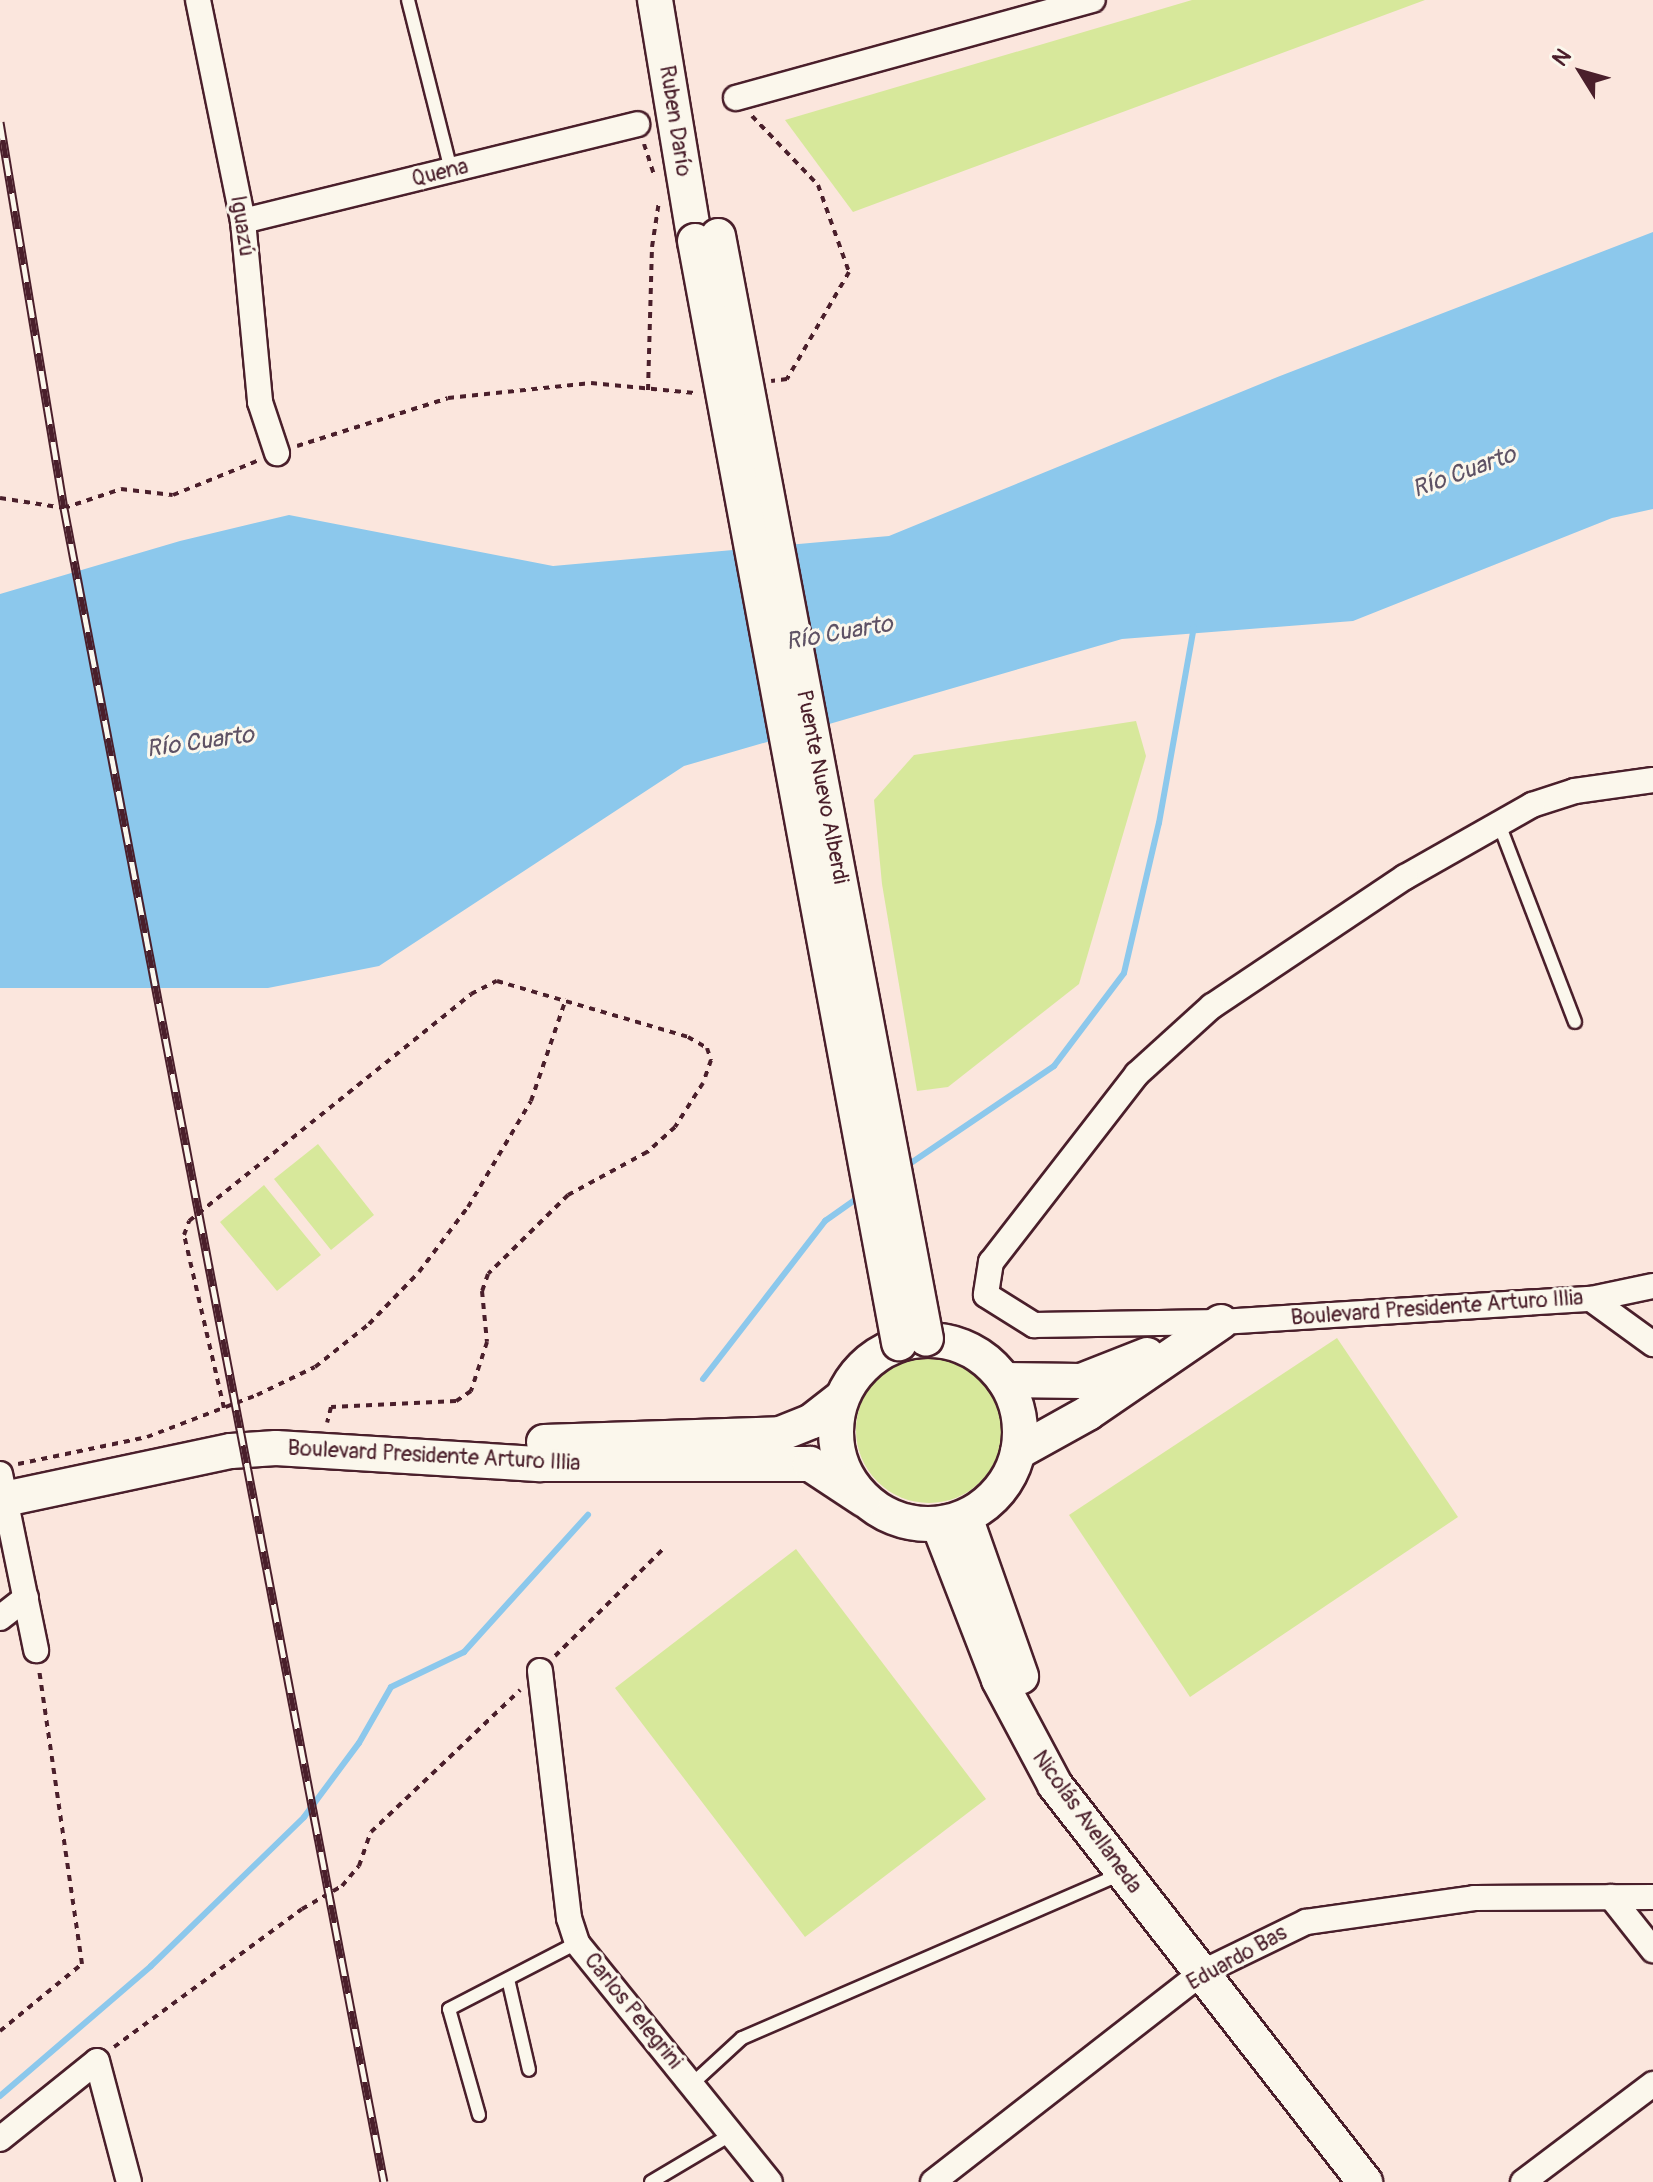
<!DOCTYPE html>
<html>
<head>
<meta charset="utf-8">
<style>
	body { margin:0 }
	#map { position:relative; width:1653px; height:2182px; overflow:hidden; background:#fbe6dd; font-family:Pangolin,sans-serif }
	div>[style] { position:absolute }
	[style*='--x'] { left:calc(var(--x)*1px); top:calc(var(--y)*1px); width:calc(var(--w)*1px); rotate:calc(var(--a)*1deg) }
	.green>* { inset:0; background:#d7e89b }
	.round { border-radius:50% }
	.water>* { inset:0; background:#8cc8ec }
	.stream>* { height:6px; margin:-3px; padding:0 3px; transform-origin:3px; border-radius:3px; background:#8cc8ec }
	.path>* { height:4px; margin-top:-2px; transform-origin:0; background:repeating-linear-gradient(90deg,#4a1f2b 0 6px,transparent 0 12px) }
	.roads { filter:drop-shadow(2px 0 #4a1f2b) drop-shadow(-2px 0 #4a1f2b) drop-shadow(0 2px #4a1f2b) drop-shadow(0 -2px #4a1f2b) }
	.service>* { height:12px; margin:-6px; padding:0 6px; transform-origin:6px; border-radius:6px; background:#fbf7ec }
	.minor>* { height:24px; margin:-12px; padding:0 12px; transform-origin:12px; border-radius:12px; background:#fbf7ec }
	.secondary>* { height:34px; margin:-17px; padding:0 17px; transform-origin:17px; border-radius:17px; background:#fbf7ec }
	.secondary>.ring { margin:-17px; padding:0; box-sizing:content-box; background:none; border:34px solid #fbf7ec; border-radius:50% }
	.rail>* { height:9px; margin-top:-4.5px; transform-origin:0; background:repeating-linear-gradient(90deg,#fbf7ec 0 18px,#4a1f2b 0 36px); box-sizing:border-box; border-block:2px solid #4a1f2b }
	.bridges { filter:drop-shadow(2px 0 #4a1f2b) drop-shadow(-2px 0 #4a1f2b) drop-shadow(0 2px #4a1f2b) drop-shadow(0 -2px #4a1f2b) }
	.secondary-bridge>* { height:34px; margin:-17px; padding:0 17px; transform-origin:17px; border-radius:17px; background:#fbf7ec }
	span { translate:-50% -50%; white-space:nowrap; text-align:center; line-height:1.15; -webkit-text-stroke:6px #fbf7ec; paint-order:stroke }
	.street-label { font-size:22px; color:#4a1f2b }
	.water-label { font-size:24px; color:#5e5265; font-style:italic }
	.north { position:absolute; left:1541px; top:32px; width:80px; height:80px; -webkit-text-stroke:6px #fbf7ec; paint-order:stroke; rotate:307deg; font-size:22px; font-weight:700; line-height:32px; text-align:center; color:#4a1f2b }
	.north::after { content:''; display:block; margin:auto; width:28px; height:36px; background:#4a1f2b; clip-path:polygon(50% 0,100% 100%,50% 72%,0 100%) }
</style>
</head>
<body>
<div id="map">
	<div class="green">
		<i style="clip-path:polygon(1192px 0,1425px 0,853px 212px,785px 120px)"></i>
		<i style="clip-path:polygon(1136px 721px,1146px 756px,1079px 984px,948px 1087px,917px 1091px,882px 884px,874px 800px,914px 755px)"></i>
		<i style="clip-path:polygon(318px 1144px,374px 1215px,331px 1250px,274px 1179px)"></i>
		<i style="clip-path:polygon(264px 1185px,321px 1255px,277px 1291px,220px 1222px)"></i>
		<i style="clip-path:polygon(1337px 1338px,1458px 1517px,1190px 1697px,1069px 1515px)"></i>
		<i class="round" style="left:856px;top:1357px;width:146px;height:146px"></i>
		<i style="clip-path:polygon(796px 1549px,986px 1799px,805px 1937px,615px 1688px)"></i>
	</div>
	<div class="water">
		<i style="clip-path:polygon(1653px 232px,1653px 509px,1612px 518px,1353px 621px,1122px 639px,684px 766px,379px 966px,268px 988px,0 988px,0 594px,180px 541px,289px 515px,553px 566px,889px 536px,1280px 376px)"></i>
	</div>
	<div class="stream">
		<i style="--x:905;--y:1167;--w:180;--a:-34.1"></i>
		<i style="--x:1054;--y:1066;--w:116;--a:-53"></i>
		<i style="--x:1124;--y:973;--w:154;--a:-76.9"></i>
		<i style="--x:1159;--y:823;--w:199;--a:-79.9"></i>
		<i style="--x:703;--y:1379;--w:200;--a:-52.3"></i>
		<i style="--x:825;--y:1221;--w:42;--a:-35.2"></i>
		<i style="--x:0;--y:2096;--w:199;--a:-40.7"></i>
		<i style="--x:151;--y:1966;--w:214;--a:-44.2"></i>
		<i style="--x:304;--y:1817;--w:92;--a:-53.4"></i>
		<i style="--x:359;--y:1743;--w:64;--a:-60.3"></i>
		<i style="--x:391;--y:1687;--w:81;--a:-25.6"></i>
		<i style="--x:464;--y:1652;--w:185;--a:-47.9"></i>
	</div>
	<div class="path">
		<i style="--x:752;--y:116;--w:95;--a:46.3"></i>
		<i style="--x:818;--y:185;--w:92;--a:70.4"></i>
		<i style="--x:849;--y:272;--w:124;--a:120.1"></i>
		<i style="--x:787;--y:379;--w:16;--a:173"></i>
		<i style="--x:644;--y:144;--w:32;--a:72"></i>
		<i style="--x:648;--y:390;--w:143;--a:-88.4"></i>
		<i style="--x:652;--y:247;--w:47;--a:-81.3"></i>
		<i style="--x:297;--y:446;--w:158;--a:-17.6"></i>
		<i style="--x:448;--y:398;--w:144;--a:-6"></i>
		<i style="--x:591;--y:383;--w:104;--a:5.5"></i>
		<i style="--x:0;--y:498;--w:65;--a:8.9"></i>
		<i style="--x:64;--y:508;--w:60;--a:-18.4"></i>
		<i style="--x:121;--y:489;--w:52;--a:6.6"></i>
		<i style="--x:173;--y:495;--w:93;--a:-22.1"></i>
		<i style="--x:224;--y:1408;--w:178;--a:-103"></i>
		<i style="--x:184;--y:1235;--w:15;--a:-70"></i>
		<i style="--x:189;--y:1221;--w:362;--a:-38.8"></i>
		<i style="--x:471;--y:994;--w:29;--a:-27"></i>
		<i style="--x:497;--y:981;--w:199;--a:16.3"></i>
		<i style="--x:688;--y:1037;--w:22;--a:30"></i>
		<i style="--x:707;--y:1048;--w:13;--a:72"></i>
		<i style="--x:711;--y:1060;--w:24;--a:109"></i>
		<i style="--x:703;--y:1083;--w:52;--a:122.5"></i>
		<i style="--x:675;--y:1127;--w:38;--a:138"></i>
		<i style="--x:647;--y:1152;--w:90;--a:151.4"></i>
		<i style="--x:568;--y:1195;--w:112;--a:135.4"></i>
		<i style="--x:488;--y:1274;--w:18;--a:109"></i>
		<i style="--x:482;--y:1291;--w:51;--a:84.4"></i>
		<i style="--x:487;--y:1342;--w:52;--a:108.1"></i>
		<i style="--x:471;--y:1391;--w:18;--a:146"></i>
		<i style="--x:456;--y:1401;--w:125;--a:177.3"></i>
		<i style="--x:331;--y:1407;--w:16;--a:104"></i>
		<i style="--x:18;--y:1464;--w:132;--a:-11.8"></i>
		<i style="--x:147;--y:1437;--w:118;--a:-20.9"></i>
		<i style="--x:257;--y:1395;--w:64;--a:-25.8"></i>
		<i style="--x:315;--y:1367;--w:69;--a:-38.5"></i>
		<i style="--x:369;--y:1324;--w:72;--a:-46.1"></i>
		<i style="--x:419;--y:1272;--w:81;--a:-53"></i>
		<i style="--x:468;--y:1207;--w:123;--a:-59.3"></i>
		<i style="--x:531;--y:1101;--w:108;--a:-71.1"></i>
		<i style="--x:555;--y:1656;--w:153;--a:-44.7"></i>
		<i style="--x:0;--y:2031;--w:106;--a:-39.3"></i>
		<i style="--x:82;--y:1964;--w:296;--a:-98.3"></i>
		<i style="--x:114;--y:2047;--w:233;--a:-36.3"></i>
		<i style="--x:302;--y:1909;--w:46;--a:-29.9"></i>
		<i style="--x:342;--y:1886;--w:26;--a:-50"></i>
		<i style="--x:359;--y:1866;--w:36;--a:-71"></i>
		<i style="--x:371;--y:1832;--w:206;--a:-43.6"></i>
	</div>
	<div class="roads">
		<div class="service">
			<i style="--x:408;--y:0;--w:175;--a:75.8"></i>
			<i style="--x:1499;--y:824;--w:212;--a:69"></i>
			<i style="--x:508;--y:1979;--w:93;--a:77"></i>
			<i style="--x:692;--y:2084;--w:68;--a:-42.6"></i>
			<i style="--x:742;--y:2038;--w:413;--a:-23.4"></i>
			<i style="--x:479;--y:2115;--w:110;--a:-105.8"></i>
			<i style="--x:449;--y:2009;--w:144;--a:-27.3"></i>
			<i style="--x:651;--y:2182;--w:94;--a:-30.7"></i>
		</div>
		<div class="minor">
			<i style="--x:198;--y:0;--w:226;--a:78.5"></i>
			<i style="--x:243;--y:221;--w:182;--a:84.6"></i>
			<i style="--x:260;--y:402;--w:54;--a:71.6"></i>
			<i style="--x:736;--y:98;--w:370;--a:-15.4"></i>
			<i style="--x:243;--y:221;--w:406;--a:-13.8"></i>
			<i style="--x:1653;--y:780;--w:79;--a:172"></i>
			<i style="--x:1575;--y:791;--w:45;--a:162"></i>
			<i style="--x:1532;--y:805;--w:146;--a:150.4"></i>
			<i style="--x:1405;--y:877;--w:232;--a:146.2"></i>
			<i style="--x:1212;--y:1006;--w:101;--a:137.8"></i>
			<i style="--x:1137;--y:1074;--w:238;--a:127.8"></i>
			<i style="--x:991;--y:1262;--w:33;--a:99"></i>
			<i style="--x:986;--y:1295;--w:57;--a:32"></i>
			<i style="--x:1034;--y:1325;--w:187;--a:-0.9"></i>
			<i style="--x:1221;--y:1322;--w:371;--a:-3.6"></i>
			<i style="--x:1591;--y:1299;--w:63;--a:-11.8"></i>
			<i style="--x:1591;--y:1299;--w:77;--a:36"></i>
			<i style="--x:0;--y:1474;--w:180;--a:78.4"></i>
			<i style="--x:0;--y:1618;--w:33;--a:-38"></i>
			<i style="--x:540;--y:1671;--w:249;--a:83.3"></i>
			<i style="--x:569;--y:1918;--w:26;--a:72"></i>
			<i style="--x:577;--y:1943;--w:307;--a:51.1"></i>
			<i style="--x:1611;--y:1897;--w:68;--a:51.6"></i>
			<i style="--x:0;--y:2139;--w:124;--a:-38.8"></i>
			<i style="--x:97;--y:2061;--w:125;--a:75.2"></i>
			<i style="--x:933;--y:2182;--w:340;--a:-37.9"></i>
			<i style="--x:1201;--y:1973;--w:117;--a:-25.9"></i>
			<i style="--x:1306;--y:1922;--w:170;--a:-8.1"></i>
			<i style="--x:1474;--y:1898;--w:179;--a:-0.3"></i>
			<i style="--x:1523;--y:2182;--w:163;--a:-37"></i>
		</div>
		<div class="secondary">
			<i style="--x:655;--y:0;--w:244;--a:80.6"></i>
			<i class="ring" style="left:836px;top:1340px;width:150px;height:150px"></i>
			<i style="--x:1004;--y:1380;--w:77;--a:0.7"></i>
			<i style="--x:1081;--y:1381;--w:71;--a:-21.5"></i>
			<i style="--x:544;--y:1442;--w:236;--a:-1.9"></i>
			<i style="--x:780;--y:1434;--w:35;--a:-22"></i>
			<i style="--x:812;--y:1421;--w:37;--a:-38"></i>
			<i style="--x:1018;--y:1452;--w:80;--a:-29.1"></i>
			<i style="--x:1088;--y:1413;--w:161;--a:-34.4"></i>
			<i style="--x:0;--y:1500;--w:236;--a:-12"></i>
			<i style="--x:231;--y:1451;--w:45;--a:-3.8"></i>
			<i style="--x:276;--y:1448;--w:265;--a:3.5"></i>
			<i style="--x:541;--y:1464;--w:269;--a:0"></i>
			<i style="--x:810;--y:1464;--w:64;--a:33.4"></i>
			<i style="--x:965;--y:1517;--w:169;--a:70.6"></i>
			<i style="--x:939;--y:1525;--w:166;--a:68.8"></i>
			<i style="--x:999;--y:1680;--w:119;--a:61.9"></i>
			<i style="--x:1055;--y:1785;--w:504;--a:52.02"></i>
		</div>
	</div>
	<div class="rail">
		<i style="--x:0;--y:122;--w:391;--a:80.6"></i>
		<i style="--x:64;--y:508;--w:1704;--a:79.18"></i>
	</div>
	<div class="bridges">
		<div class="secondary-bridge">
			<i style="--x:718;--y:236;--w:1122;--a:79.32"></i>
			<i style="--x:695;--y:241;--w:1121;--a:79.51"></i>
		</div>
	</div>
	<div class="street-label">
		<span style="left:675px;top:121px;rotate:81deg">Ruben Darío</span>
		<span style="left:440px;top:173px;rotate:-14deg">Quena</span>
		<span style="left:242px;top:226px;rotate:81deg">Iguazú</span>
		<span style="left:822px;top:787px;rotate:79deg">Puente Nuevo Alberdi</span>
		<span style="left:1437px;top:1308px;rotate:-4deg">Boulevard Presidente Arturo Illia</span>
		<span style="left:434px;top:1456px;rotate:3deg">Boulevard Presidente Arturo Illia</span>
		<span style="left:1087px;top:1822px;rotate:54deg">Nicolás Avellaneda</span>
		<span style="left:1237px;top:1958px;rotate:-29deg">Eduardo Bas</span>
		<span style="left:633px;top:2011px;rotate:51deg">Carlos Pelegrini</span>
	</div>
	<div class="water-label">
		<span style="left:1464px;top:472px;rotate:-20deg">Río Cuarto</span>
		<span style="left:839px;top:633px;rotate:-10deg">Río Cuarto</span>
		<span style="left:200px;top:742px;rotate:-8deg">Río Cuarto</span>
	</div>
	<div class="north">N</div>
</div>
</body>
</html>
